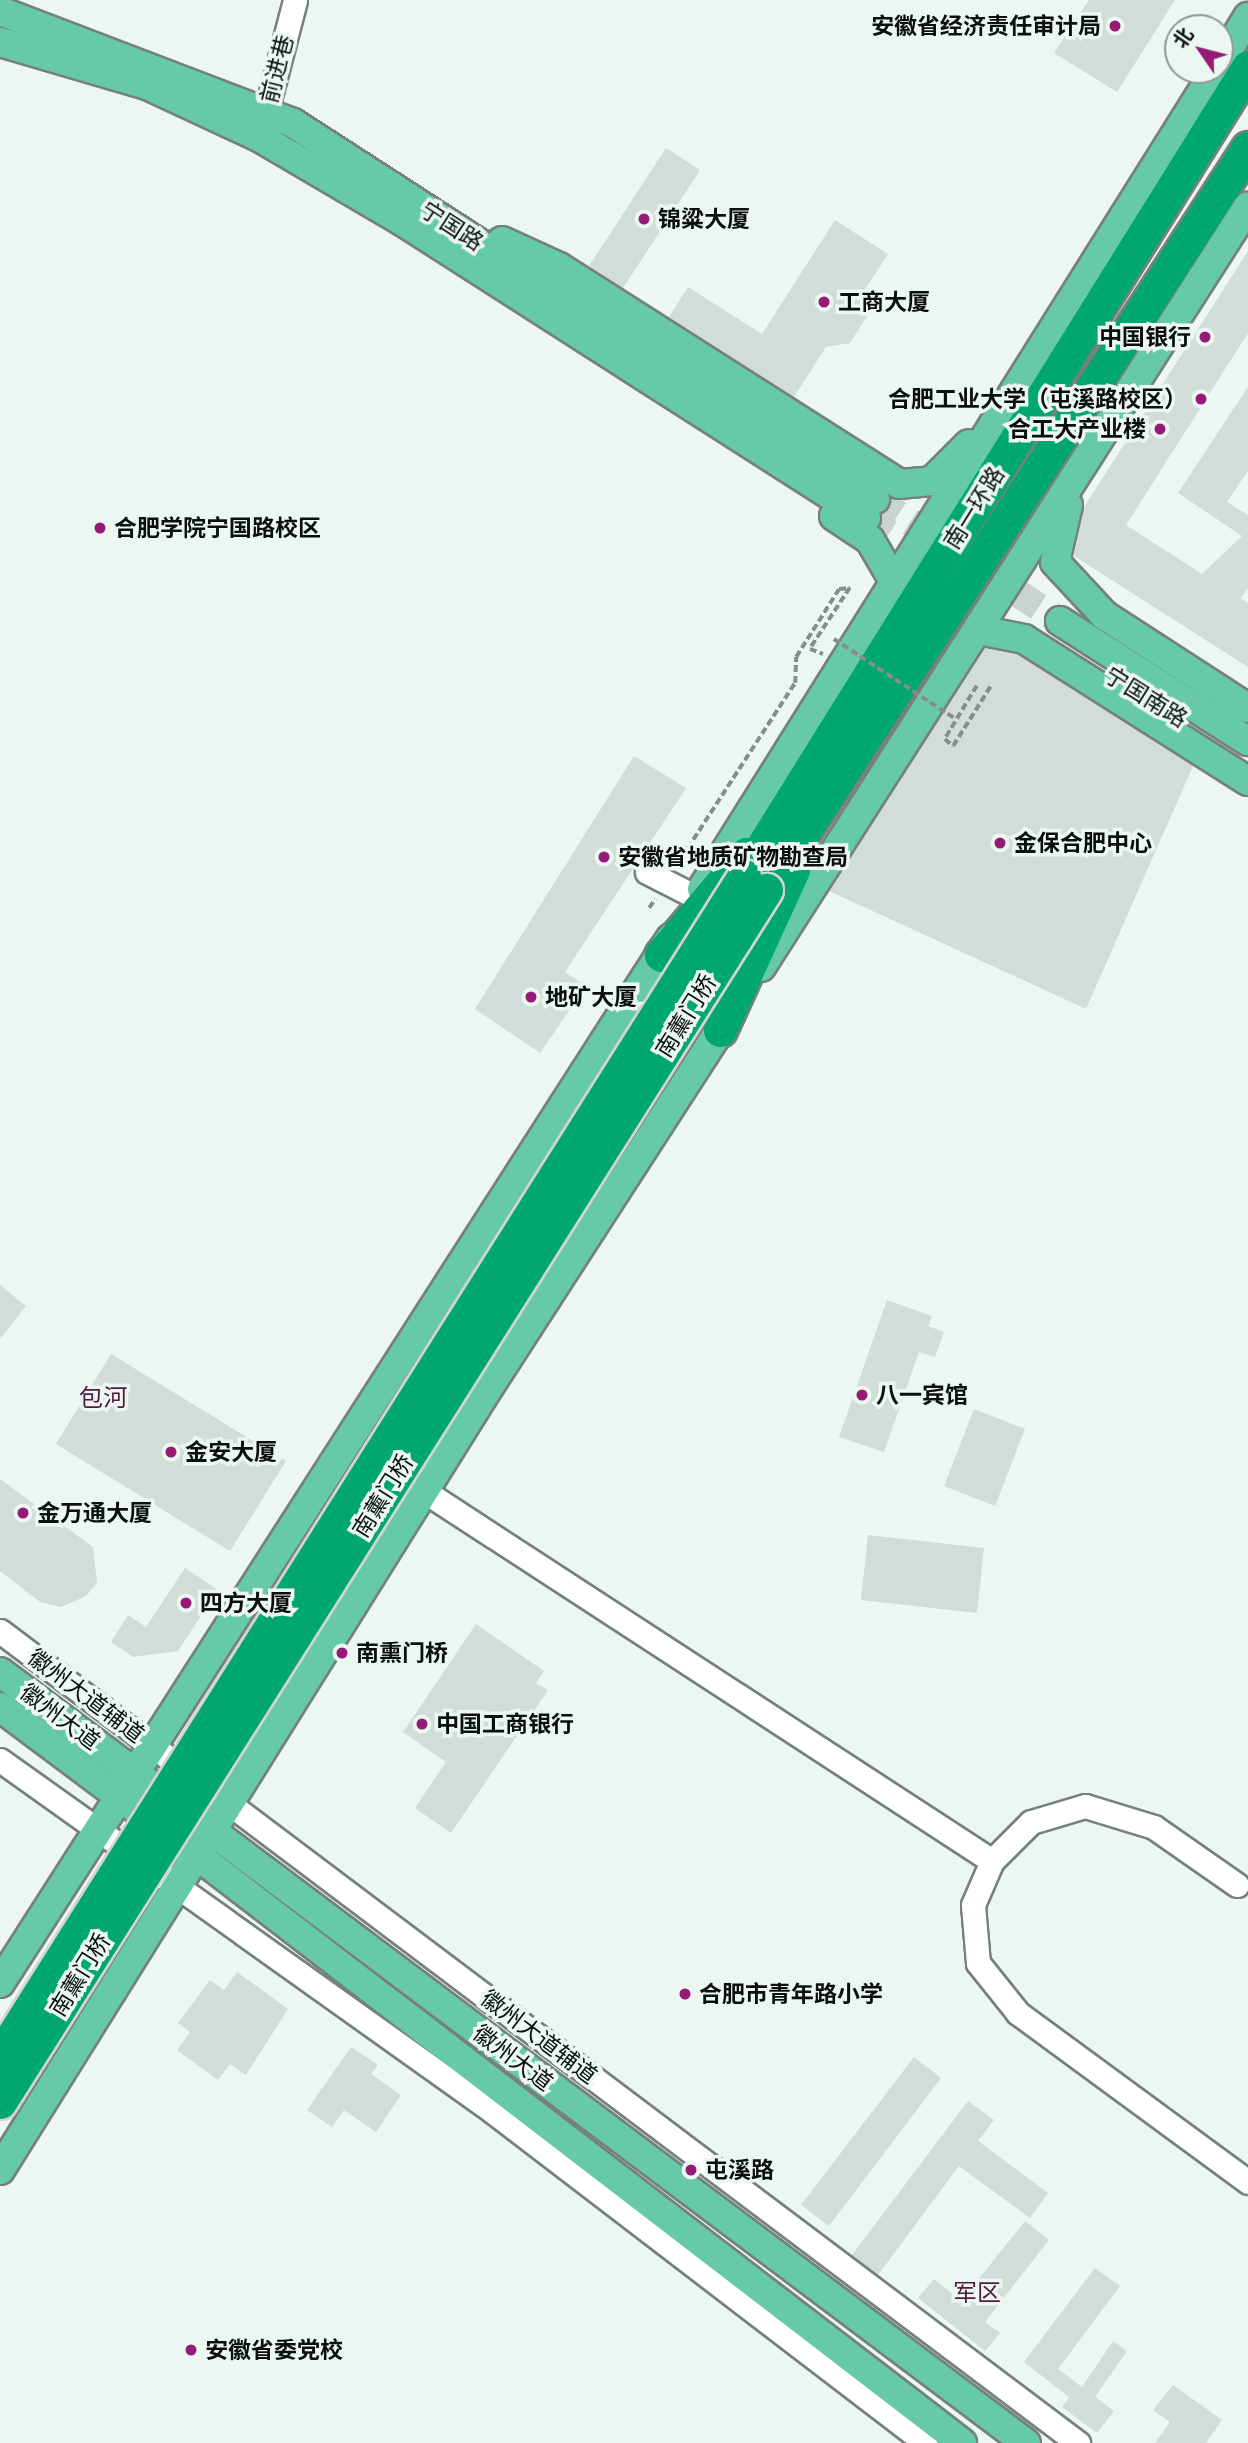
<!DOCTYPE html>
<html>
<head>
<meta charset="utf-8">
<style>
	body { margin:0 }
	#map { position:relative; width:1248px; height:2443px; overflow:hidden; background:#ebf7f0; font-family:Inter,"Noto Sans SC",sans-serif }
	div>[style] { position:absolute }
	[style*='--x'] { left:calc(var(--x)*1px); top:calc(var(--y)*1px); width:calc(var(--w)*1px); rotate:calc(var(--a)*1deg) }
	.building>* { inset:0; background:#d1ddd6 }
	.major-tunnel>* { height:28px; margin-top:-14px; transform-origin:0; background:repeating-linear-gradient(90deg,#c9d4ce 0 28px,transparent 0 42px) }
	.path>* { height:3.5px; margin-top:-1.75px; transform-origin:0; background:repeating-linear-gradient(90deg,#868e8a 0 7px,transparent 0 10.5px) }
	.roads { filter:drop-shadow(2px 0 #76817b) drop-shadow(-2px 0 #76817b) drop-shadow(0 2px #76817b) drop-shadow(0 -2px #76817b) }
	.minor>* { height:23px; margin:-11.5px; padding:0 11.5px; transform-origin:11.5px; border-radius:11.5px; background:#fff }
	.major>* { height:28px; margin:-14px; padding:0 14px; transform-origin:14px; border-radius:14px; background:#66caa9 }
	.highway>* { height:33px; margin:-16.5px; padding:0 16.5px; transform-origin:16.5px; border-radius:16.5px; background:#00a770 }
	.path-bridge>* { height:3.5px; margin-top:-1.75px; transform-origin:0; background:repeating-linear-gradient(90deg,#868e8a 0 7px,transparent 0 10.5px) }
	.bridges { filter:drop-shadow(2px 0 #d3d4d3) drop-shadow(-2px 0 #d3d4d3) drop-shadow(0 2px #d3d4d3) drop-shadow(0 -2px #d3d4d3) }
	.highway-bridge>* { height:33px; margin:-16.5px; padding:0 16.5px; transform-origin:16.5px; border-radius:16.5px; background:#00a770 }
	.dots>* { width:19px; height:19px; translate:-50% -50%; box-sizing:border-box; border:4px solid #ebf7f0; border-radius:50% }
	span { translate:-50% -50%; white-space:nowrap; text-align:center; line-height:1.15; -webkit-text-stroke:7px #ebf7f0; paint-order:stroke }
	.poi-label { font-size:23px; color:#0b0f0d; font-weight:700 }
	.right { translate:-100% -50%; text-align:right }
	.left { translate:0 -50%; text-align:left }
	.street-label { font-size:23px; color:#0b0f0d }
	.neighbourhood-label { font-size:24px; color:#501740 }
	.north { position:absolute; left:1164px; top:14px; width:70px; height:70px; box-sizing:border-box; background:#ebf7f0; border:2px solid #919a95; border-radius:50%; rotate:305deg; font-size:19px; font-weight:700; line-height:28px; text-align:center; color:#0b0f0d }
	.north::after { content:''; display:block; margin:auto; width:24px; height:32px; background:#951b76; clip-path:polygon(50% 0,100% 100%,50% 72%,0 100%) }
</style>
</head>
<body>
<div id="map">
	<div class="building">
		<i style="clip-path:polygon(1089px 0,1175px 0,1117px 92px,1054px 53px)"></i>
		<i style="clip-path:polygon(666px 148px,700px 170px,623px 288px,589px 266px)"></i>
		<i style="clip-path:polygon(835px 220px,888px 254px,864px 291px,869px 313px,850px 343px,826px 347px,794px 397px,669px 317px,688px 287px,762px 334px)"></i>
		<i style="clip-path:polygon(1248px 251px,1248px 333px,1126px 525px,1202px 574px,1242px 536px,1178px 493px,1248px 387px,1248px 471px,1227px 502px,1248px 515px,1248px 588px,1241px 598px,1248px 603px,1248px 667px,1074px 556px,1084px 507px)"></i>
		<i style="clip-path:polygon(985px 648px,1018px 655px,1193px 766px,1086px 1009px,829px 891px)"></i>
		<i style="clip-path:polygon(634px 756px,686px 788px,565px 972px,586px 986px,540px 1053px,475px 1009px)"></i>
		<i style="clip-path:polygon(0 1285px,26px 1306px,0 1339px)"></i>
		<i style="clip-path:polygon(887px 1300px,932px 1316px,928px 1326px,944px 1332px,935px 1357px,919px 1352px,884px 1452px,839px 1437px)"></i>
		<i style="clip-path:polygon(111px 1354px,286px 1461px,230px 1551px,56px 1444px)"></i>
		<i style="clip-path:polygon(974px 1409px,1025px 1429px,995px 1506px,944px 1486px)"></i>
		<i style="clip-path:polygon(0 1479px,93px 1547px,97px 1583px,86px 1596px,61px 1607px,40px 1602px,0 1571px)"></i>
		<i style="clip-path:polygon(868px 1535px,984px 1548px,977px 1613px,861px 1600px)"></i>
		<i style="clip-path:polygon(185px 1568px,218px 1590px,178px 1651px,133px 1657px,111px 1642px,128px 1615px,146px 1627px)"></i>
		<i style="clip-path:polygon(476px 1624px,544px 1671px,536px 1683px,548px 1690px,451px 1833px,415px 1808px,446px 1762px,403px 1732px)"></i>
		<i style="clip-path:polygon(237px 1972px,288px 2009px,246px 2075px,230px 2064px,218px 2080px,177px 2050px,190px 2032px,178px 2023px,210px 1980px,224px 1990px)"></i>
		<i style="clip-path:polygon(351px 2047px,378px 2065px,371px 2074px,401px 2095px,376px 2132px,344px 2110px,332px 2127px,307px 2110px)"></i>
		<i style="clip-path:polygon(914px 2057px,941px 2078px,829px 2226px,801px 2205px)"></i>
		<i style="clip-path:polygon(968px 2101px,994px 2120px,978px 2141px,1048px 2193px,1030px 2218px,959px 2166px,878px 2275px,852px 2255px)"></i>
		<i style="clip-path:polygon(1025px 2221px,1049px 2240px,985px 2322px,1000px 2333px,985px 2351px,918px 2298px,934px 2279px,961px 2301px)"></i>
		<i style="clip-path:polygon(1095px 2268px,1120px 2286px,1058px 2369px,1082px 2387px,1113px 2341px,1127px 2351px,1095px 2397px,1114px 2411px,1097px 2433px,1062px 2407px,1069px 2397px,1024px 2362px)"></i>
		<i style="clip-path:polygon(1173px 2385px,1222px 2420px,1206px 2443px,1155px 2443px,1170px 2422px,1153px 2410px)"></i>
	</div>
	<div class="major-tunnel">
		<i style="--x:875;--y:499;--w:222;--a:33.4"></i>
		<i style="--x:866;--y:518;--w:81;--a:32.9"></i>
	</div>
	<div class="path">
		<i style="--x:977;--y:686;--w:62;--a:121.1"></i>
		<i style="--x:945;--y:739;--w:11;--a:41"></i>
		<i style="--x:953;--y:746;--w:70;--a:-57.9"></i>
		<i style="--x:676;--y:866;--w:218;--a:-57"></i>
		<i style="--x:795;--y:683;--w:26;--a:-88"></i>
		<i style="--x:796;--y:657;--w:80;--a:-57.7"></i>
		<i style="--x:839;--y:589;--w:11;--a:-5"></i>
		<i style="--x:850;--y:588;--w:73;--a:123.3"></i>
		<i style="--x:810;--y:649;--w:14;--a:21"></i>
		<i style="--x:649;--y:908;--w:11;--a:-56"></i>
	</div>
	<div class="roads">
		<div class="minor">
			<i style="--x:262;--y:127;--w:131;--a:-75.4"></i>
			<i style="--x:647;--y:872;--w:55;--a:27"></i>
			<i style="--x:424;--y:1491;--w:678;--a:33.08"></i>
			<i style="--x:0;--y:1631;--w:1350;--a:36.99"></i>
			<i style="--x:0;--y:1760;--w:604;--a:35.5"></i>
			<i style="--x:492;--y:2111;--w:546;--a:37.42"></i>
			<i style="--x:1237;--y:1885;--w:101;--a:-145.1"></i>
			<i style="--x:1154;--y:1827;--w:72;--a:-163.1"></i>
			<i style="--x:1085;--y:1806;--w:56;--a:163.5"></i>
			<i style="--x:1031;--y:1822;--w:55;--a:135"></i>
			<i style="--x:992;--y:1861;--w:48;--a:113.4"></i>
			<i style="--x:973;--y:1905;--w:58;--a:85.1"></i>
			<i style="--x:978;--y:1963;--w:64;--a:51.3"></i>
			<i style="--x:1018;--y:2013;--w:285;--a:36.3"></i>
		</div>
		<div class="major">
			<i style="--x:0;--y:11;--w:314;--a:20.9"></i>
			<i style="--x:293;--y:123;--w:693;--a:32.86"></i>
			<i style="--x:0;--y:42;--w:153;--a:16.3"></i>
			<i style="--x:147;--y:85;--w:123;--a:24.9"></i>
			<i style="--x:259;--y:137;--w:166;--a:30.4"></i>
			<i style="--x:402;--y:221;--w:551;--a:32.62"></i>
			<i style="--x:1220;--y:63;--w:54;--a:-58.7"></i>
			<i style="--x:502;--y:241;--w:63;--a:24.5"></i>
			<i style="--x:559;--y:267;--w:403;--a:32.5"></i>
			<i style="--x:899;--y:484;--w:33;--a:-5"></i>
			<i style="--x:932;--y:481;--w:52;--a:-45"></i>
			<i style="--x:1068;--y:505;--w:58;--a:102.8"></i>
			<i style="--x:1055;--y:562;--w:72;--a:47.2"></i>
			<i style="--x:1104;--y:615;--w:171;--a:32.9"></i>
			<i style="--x:834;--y:516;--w:43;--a:33.7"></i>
			<i style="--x:870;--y:540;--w:50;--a:59.8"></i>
			<i style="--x:1060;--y:621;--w:223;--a:32.6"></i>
			<i style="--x:979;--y:630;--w:46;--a:11.3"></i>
			<i style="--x:1024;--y:639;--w:265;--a:32.4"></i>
			<i style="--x:702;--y:889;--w:967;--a:-57.89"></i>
			<i style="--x:761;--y:967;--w:903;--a:-57.38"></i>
			<i style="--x:0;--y:1672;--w:189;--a:36.8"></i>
			<i style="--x:0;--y:1707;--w:169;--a:36.8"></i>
			<i style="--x:197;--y:1820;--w:1037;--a:36.93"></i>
			<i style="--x:181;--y:1843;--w:985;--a:37.53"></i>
			<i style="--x:0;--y:1983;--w:1242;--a:-57.3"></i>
			<i style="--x:0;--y:2170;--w:910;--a:-58.02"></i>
			<i style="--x:482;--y:1398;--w:459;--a:-57.1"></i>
		</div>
		<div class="highway">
			<i style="--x:744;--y:876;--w:953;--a:-58.08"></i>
			<i style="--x:766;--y:890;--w:885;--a:-56.99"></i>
			<i style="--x:661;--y:955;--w:132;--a:-49.9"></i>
			<i style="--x:720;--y:1030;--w:176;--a:-65.5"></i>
		</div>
	</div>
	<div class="path-bridge">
		<i style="--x:834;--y:639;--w:146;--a:33.3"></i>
	</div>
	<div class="bridges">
		<div class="highway-bridge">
			<i style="--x:0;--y:2056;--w:1395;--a:-57.77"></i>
			<i style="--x:0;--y:2102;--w:1434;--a:-57.71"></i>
		</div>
	</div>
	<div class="dots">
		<i style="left:1115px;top:26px;background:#951b76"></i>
		<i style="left:644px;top:219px;background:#951b76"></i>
		<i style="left:824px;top:302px;background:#951b76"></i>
		<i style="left:1205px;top:337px;background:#951b76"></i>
		<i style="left:1201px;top:399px;background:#951b76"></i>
		<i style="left:1160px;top:429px;background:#951b76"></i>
		<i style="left:100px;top:528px;background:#951b76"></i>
		<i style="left:1000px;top:843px;background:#951b76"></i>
		<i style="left:604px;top:857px;background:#951b76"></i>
		<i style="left:531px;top:997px;background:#951b76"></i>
		<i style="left:862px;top:1395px;background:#951b76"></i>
		<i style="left:171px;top:1452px;background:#951b76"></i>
		<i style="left:23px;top:1513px;background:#951b76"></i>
		<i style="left:186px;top:1603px;background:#951b76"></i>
		<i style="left:342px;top:1653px;background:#951b76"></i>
		<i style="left:422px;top:1724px;background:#951b76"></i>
		<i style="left:685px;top:1994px;background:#951b76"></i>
		<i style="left:691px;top:2170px;background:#951b76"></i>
		<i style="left:191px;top:2350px;background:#951b76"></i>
	</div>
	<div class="poi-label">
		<span class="right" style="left:1101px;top:26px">安徽省经济责任审计局</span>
		<span class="left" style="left:658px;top:219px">锦粱大厦</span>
		<span class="left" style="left:838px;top:302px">工商大厦</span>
		<span class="right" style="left:1191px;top:337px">中国银行</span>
		<span class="right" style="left:1187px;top:399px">合肥工业大学（屯溪路校区）</span>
		<span class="right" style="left:1146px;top:429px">合工大产业楼</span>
		<span class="left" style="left:114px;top:528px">合肥学院宁国路校区</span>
		<span class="left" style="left:1014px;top:843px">金保合肥中心</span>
		<span class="left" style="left:618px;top:857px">安徽省地质矿物勘查局</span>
		<span class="left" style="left:545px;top:997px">地矿大厦</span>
		<span class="left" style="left:876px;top:1395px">八一宾馆</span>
		<span class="left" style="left:185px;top:1452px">金安大厦</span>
		<span class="left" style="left:37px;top:1513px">金万通大厦</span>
		<span class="left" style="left:200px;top:1603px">四方大厦</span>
		<span class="left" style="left:356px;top:1653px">南熏门桥</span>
		<span class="left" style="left:436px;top:1724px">中国工商银行</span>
		<span class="left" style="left:699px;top:1994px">合肥市青年路小学</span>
		<span class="left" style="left:705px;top:2170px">屯溪路</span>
		<span class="left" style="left:205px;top:2350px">安徽省委党校</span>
	</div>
	<div class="street-label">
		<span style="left:277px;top:69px;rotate:-76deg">前进巷</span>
		<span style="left:452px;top:226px;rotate:33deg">宁国路</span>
		<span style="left:974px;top:508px;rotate:-58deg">南一环路</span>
		<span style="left:1146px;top:697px;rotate:32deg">宁国南路</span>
		<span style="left:686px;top:1016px;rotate:-58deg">南薰门桥</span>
		<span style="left:383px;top:1496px;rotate:-58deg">南薰门桥</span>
		<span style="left:86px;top:1696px;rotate:37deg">徽州大道辅道</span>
		<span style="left:60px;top:1717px;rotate:37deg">徽州大道</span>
		<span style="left:80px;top:1975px;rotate:-58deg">南薰门桥</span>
		<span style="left:539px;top:2037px;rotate:37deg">徽州大道辅道</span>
		<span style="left:513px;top:2058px;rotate:37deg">徽州大道</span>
	</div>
	<div class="neighbourhood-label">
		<span style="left:103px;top:1398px">包河</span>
		<span style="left:977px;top:2293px">军区</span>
	</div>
	<div class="north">北</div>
</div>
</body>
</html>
